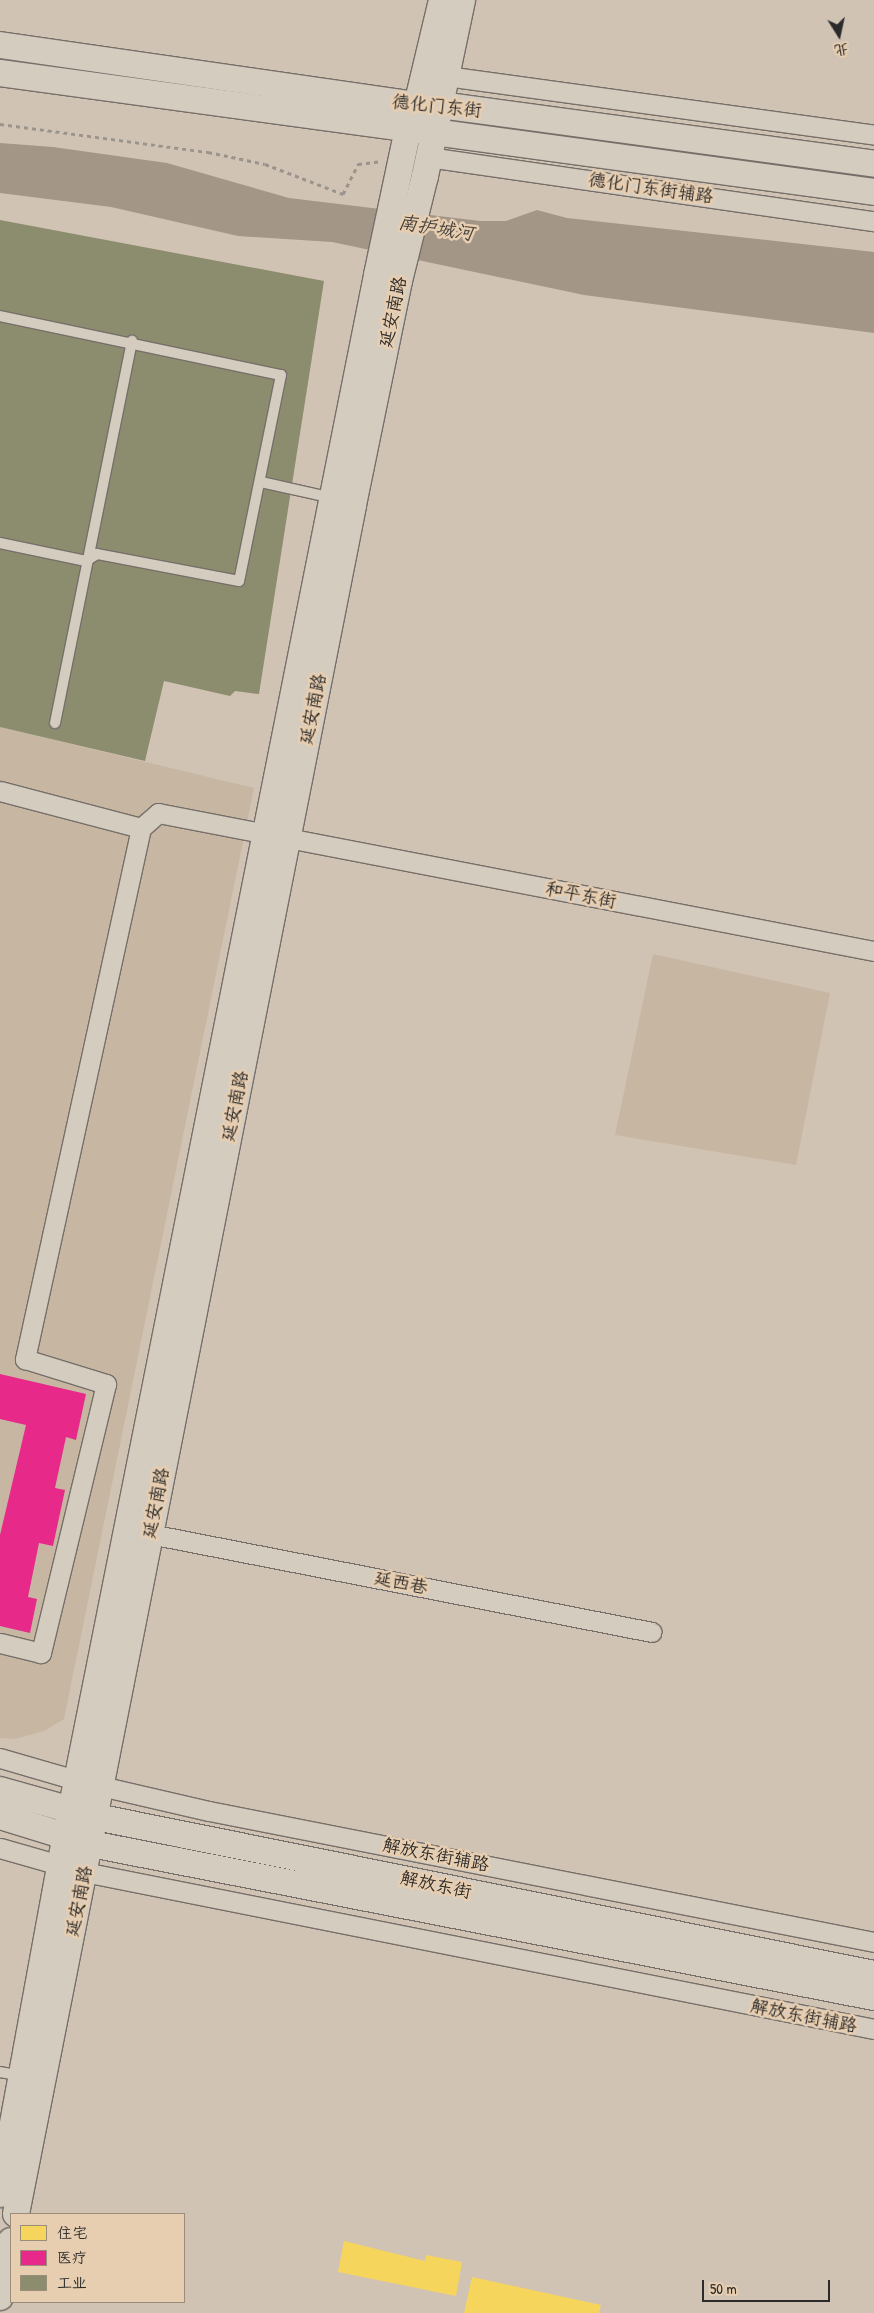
<!DOCTYPE html>
<html>
<head>
<meta charset="utf-8">
<style>
	body { margin:0 }
	#map { position:relative; width:874px; height:2313px; overflow:hidden; background:#d1c3b4; font-family:"Patrick Hand","LXGW WenKai TC",sans-serif }
	div>[style] { position:absolute }
	[style*='--x'] { left:calc(var(--x)*1px); top:calc(var(--y)*1px); width:calc(var(--w)*1px); rotate:calc(var(--a)*1deg) }
	.built>* { inset:0; background:#c7b6a2 }
	.water>* { inset:0; background:#a49686 }
	.homes>* { inset:0; background:#f6d55c }
	.health>* { inset:0; background:#e7298a }
	.industry>* { inset:0; background:#8c8c6e }
	.path>* { height:3px; margin-top:-1.5px; transform-origin:0; background:repeating-linear-gradient(90deg,#9b948d 0 4px,transparent 0 8px) }
	.roads { filter:drop-shadow(1px 0 #766f69) drop-shadow(-1px 0 #766f69) drop-shadow(0 1px #766f69) drop-shadow(0 -1px #766f69) }
	.lane>* { height:10px; margin:-5px; padding:0 5px; transform-origin:5px; border-radius:5px; background:#d5ccc0 }
	.street>* { height:19px; margin:-9.5px; padding:0 9.5px; transform-origin:9.5px; border-radius:9.5px; background:#d5ccc0 }
	.secondary>* { height:26px; margin:-13px; padding:0 13px; transform-origin:13px; border-radius:13px; background:#d5ccc0 }
	span { translate:-50% -50%; white-space:nowrap; text-align:center; line-height:1.15; -webkit-text-stroke:5px #e8ceb0; paint-order:stroke }
	.street-label { font-size:18px; color:#2b2b2b }
	.water-label { font-size:19px; color:#44413d; font-style:italic }
	.legend { position:absolute; left:10px; top:2213px; width:175px; height:90px; box-sizing:border-box; background:#e8ceb0; border:1px solid #9c8d7b; margin:0; padding:6px 9px; list-style:none; font-size:15px; color:#2b2b2b }
	.legend li { display:flex; align-items:center; gap:10px; height:25px }
	.legend b { width:25px; border:1px solid #9c8d7b }
	.north { position:absolute; left:814px; top:10px; width:50px; height:50px; -webkit-text-stroke:4px #e8ceb0; paint-order:stroke; rotate:170deg; font-size:14px; font-weight:700; line-height:20px; text-align:center; color:#2b2b2b }
	.north::after { content:''; display:block; margin:auto; width:18px; height:22px; background:#2b2b2b; clip-path:polygon(50% 0,100% 100%,50% 72%,0 100%) }
	.scale { position:absolute; left:702px; top:2280px; width:128px; height:22px; box-sizing:border-box; border:2px solid #2b2b2b; border-top:0; padding-left:6px; font-size:15px; line-height:18px; white-space:nowrap; color:#2b2b2b; -webkit-text-stroke:4px #e8ceb0; paint-order:stroke }
</style>
</head>
<body>
<div id="map">
	<div class="built">
		<i style="clip-path:polygon(0 727px,254px 788px,64px 1719px,44px 1731px,15px 1739px,0 1738px)"></i>
		<i style="clip-path:polygon(653px 954px,830px 993px,796px 1165px,615px 1135px)"></i>
	</div>
	<div class="water">
		<i style="clip-path:polygon(0 143px,53px 147px,167px 163px,289px 198px,480px 221px,506px 221px,537px 210px,567px 218px,874px 252px,874px 333px,584px 295px,332px 242px,238px 236px,111px 207px,0 193px)"></i>
	</div>
	<div class="homes">
		<i style="clip-path:polygon(0 261px,123px 286px,114px 327px,0 304px)"></i>
		<i style="clip-path:polygon(161px 290px,278px 312px,270px 354px,153px 331px)"></i>
		<i style="clip-path:polygon(344px 2241px,425px 2261px,426px 2255px,462px 2262px,456px 2296px,338px 2272px)"></i>
		<i style="clip-path:polygon(472px 2277px,601px 2305px,599px 2313px,464px 2313px)"></i>
	</div>
	<div class="health">
		<i style="clip-path:polygon(0 1374px,86px 1394px,76px 1440px,66px 1437px,55px 1488px,65px 1490px,53px 1546px,39px 1543px,28px 1597px,37px 1599px,30px 1633px,0 1626px,0 1535px,26px 1425px,0 1419px)"></i>
	</div>
	<div class="industry">
		<i style="clip-path:polygon(0 220px,324px 281px,259px 694px,235px 691px,230px 696px,164px 681px,145px 761px,0 727px)"></i>
	</div>
	<div class="path">
		<i style="--x:0;--y:124;--w:210;--a:7.7"></i>
		<i style="--x:208;--y:152;--w:58;--a:11.9"></i>
		<i style="--x:265;--y:164;--w:84;--a:21"></i>
		<i style="--x:343;--y:194;--w:34;--a:-63"></i>
		<i style="--x:358;--y:164;--w:23;--a:-7"></i>
	</div>
	<div class="roads">
		<div class="lane">
			<i style="--x:0;--y:316;--w:287;--a:11.9"></i>
			<i style="--x:281;--y:375;--w:210;--a:101.5"></i>
			<i style="--x:239;--y:581;--w:145;--a:-169.2"></i>
			<i style="--x:97;--y:554;--w:13;--a:148"></i>
			<i style="--x:86;--y:561;--w:88;--a:-168.2"></i>
			<i style="--x:261;--y:482;--w:74;--a:12.5"></i>
			<i style="--x:55;--y:723;--w:390;--a:-78.6"></i>
			<i style="--x:0;--y:2072;--w:22;--a:10"></i>
		</div>
		<div class="street">
			<i style="--x:446;--y:76;--w:432;--a:7.8"></i>
			<i style="--x:428;--y:157;--w:451;--a:8.2"></i>
			<i style="--x:0;--y:791;--w:146;--a:14.7"></i>
			<i style="--x:141;--y:828;--w:544;--a:102.32"></i>
			<i style="--x:25;--y:1359;--w:85;--a:17.2"></i>
			<i style="--x:106;--y:1384;--w:277;--a:103.6"></i>
			<i style="--x:41;--y:1653;--w:42;--a:-166.3"></i>
			<i style="--x:141;--y:828;--w:23;--a:-41"></i>
			<i style="--x:158;--y:813;--w:729;--a:10.91"></i>
			<i style="--x:150;--y:1534;--w:511;--a:11.05"></i>
			<i style="--x:0;--y:1758;--w:82;--a:16.2"></i>
			<i style="--x:79;--y:1781;--w:133;--a:13"></i>
			<i style="--x:209;--y:1811;--w:678;--a:11.14"></i>
			<i style="--x:0;--y:1848;--w:87;--a:15.9"></i>
			<i style="--x:84;--y:1872;--w:805;--a:11.24"></i>
		</div>
		<div class="secondary">
			<i style="--x:0;--y:45;--w:433;--a:8.2"></i>
			<i style="--x:429;--y:107;--w:11;--a:-10"></i>
			<i style="--x:440;--y:105;--w:438;--a:7.7"></i>
			<i style="--x:0;--y:73;--w:882;--a:7.75"></i>
			<i style="--x:0;--y:1790;--w:100;--a:15.7"></i>
			<i style="--x:96;--y:1817;--w:794;--a:11.41"></i>
			<i style="--x:0;--y:1816;--w:95;--a:17.1"></i>
			<i style="--x:91;--y:1844;--w:798;--a:11.06"></i>
			<i style="--x:0;--y:2194;--w:364;--a:-79.6"></i>
			<i style="--x:66;--y:1836;--w:1592;--a:-78.73"></i>
			<i style="--x:377;--y:275;--w:149;--a:-78"></i>
			<i style="--x:408;--y:129;--w:26;--a:-69"></i>
			<i style="--x:417;--y:105;--w:108;--a:-76.6"></i>
			<i style="--x:16;--y:2214;--w:1742;--a:-78.84"></i>
			<i style="--x:353;--y:505;--w:229;--a:-78.4"></i>
			<i style="--x:399;--y:281;--w:108;--a:-76.1"></i>
			<i style="--x:425;--y:176;--w:180;--a:-78.1"></i>
			<i style="--x:0;--y:2297;--w:57;--a:-78.9"></i>
		</div>
	</div>
	<div class="street-label">
		<span style="left:437px;top:106px;rotate:6deg">德化门东街</span>
		<span style="left:651px;top:188px;rotate:8deg">德化门东街辅路</span>
		<span style="left:393px;top:312px;rotate:-78deg">延安南路</span>
		<span style="left:313px;top:709px;rotate:-79deg">延安南路</span>
		<span style="left:581px;top:895px;rotate:11deg">和平东街</span>
		<span style="left:235px;top:1106px;rotate:-79deg">延安南路</span>
		<span style="left:156px;top:1503px;rotate:-79deg">延安南路</span>
		<span style="left:401px;top:1583px;rotate:11deg">延西巷</span>
		<span style="left:436px;top:1855px;rotate:11deg">解放东街辅路</span>
		<span style="left:436px;top:1885px;rotate:12deg">解放东街</span>
		<span style="left:79px;top:1901px;rotate:-79deg">延安南路</span>
		<span style="left:804px;top:2016px;rotate:11deg">解放东街辅路</span>
	</div>
	<div class="water-label">
		<span style="left:436px;top:228px;rotate:9deg">南护城河</span>
	</div>
	<ul class="legend">
	<li><b style="height:14px;background:#f6d55c"></b>住宅</li>
	<li><b style="height:14px;background:#e7298a"></b>医疗</li>
	<li><b style="height:14px;background:#8c8c6e"></b>工业</li>
	</ul>
	<div class="north">北</div>
	<div class="scale">50 m</div>
</div>
</body>
</html>
